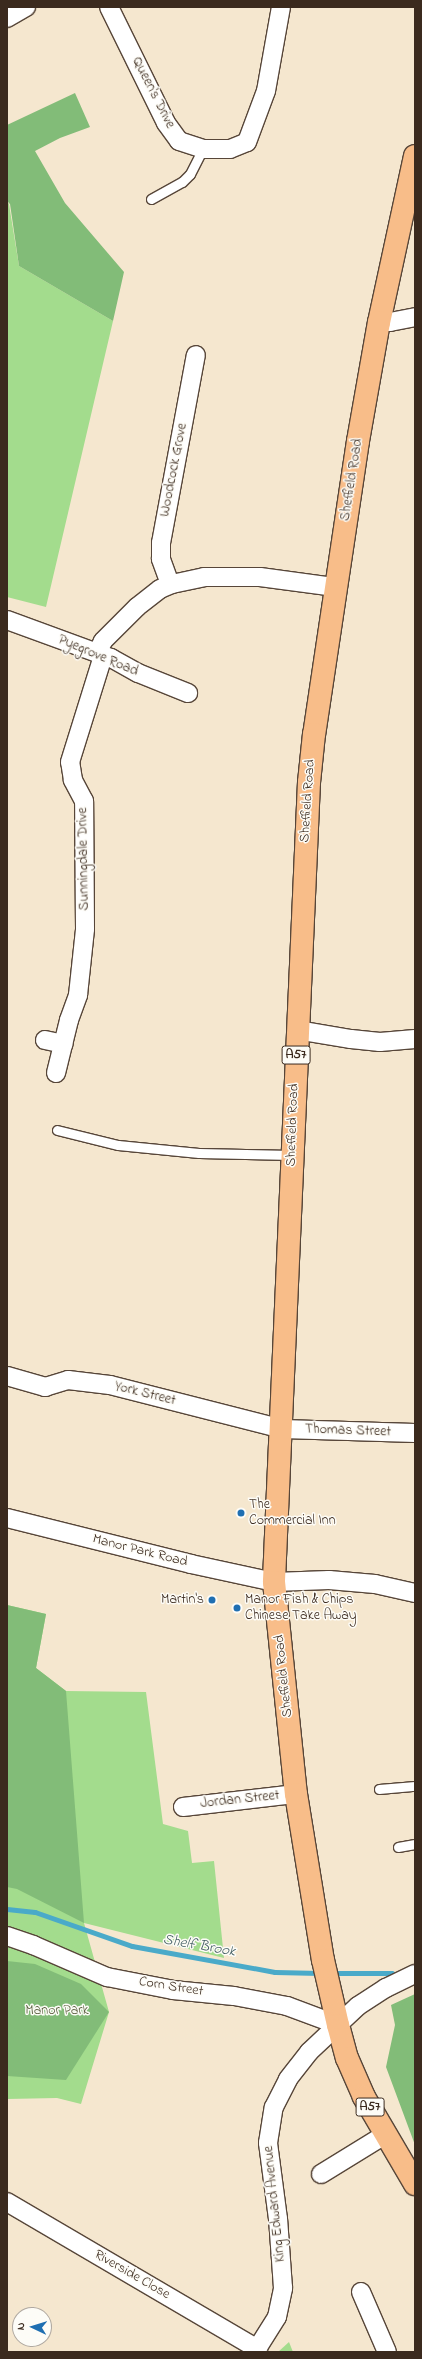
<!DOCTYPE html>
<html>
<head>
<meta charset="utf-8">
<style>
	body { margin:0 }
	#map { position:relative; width:422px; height:2359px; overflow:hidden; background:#f5e7cf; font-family:"Indie Flower",sans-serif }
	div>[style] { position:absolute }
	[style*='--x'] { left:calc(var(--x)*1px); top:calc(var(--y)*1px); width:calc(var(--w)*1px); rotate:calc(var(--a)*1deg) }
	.green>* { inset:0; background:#a3dc8d }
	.forest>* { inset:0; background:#82bc78 }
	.stream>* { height:5px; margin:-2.5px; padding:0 2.5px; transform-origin:2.5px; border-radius:2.5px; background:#4aaac9 }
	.roads { filter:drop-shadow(1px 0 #574639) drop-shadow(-1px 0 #574639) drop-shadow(0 1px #574639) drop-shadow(0 -1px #574639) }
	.lane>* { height:9px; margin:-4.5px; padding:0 4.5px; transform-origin:4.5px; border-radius:4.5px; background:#fff }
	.street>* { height:18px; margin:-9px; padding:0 9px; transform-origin:9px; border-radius:9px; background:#fff }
	.primary>* { height:22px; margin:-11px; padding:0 11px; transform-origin:11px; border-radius:11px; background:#f8bd89 }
	.dots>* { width:11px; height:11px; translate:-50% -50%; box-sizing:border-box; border:2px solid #fdfcf7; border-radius:50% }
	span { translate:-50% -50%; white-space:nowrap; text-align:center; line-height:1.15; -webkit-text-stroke:3px #fdfcf7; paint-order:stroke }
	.shield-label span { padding:1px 3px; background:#fdfcf7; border:1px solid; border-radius:3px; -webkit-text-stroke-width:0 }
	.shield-label { font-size:13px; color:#3b2a1e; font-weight:700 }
	.street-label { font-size:14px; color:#3b2a1e }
	.poi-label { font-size:14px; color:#3b2a1e }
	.left { translate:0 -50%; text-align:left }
	.right { translate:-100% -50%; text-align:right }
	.park-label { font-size:14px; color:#5a5f3f }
	.water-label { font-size:15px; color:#415d62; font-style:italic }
	.frame { position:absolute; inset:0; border:8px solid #3b2a1e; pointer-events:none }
	.north { position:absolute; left:12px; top:2307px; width:40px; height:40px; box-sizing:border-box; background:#fdfcf7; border:1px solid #afa8a0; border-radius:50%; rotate:274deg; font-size:11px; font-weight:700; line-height:16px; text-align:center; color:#3b2a1e }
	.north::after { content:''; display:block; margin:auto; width:14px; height:18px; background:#1f6fb2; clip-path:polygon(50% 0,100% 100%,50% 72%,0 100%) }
</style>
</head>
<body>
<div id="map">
	<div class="green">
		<i style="clip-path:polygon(7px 201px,9px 204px,19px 266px,113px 321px,46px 607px,7px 597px)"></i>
		<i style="clip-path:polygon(7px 1605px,46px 1614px,36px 1668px,66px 1691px,146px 1692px,163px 1824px,188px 1831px,192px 1863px,214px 1861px,224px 1958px,84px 1923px,109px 2012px,81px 2104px,57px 2098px,7px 2099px)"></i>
		<i style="clip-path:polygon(289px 2342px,293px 2352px,278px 2352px)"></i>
	</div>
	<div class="forest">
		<i style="clip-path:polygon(75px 93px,90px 127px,60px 138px,35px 151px,65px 203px,124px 272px,113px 321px,19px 266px,10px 204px,7px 201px,7px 125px)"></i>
		<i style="clip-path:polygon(7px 1605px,46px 1614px,36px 1668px,66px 1691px,84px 1923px,17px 1889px,7px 1887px)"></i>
		<i style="clip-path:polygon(7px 1961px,35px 1964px,81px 1984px,109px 2012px,66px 2080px,7px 2076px)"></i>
		<i style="clip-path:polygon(415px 1994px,415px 2145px,386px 2067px,395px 2025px,391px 2005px)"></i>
	</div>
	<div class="stream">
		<i style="--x:7;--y:1909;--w:28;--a:6"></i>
		<i style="--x:35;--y:1912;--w:103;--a:19.3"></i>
		<i style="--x:132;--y:1946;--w:145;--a:10.3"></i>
		<i style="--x:275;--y:1972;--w:45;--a:1.3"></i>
		<i style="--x:332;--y:1973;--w:60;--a:0"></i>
	</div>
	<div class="roads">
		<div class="lane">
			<i style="--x:151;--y:199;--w:35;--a:-29"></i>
			<i style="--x:182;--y:182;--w:11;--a:-45"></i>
			<i style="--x:190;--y:174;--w:28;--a:-63"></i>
			<i style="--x:57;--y:1130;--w:63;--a:13.8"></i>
			<i style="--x:118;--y:1145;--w:81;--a:5.6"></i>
			<i style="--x:199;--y:1153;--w:93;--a:1.2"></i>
			<i style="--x:379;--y:1789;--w:36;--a:-5"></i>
			<i style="--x:398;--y:1847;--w:17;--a:-10"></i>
		</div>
		<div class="street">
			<i style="--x:109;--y:7;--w:129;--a:63.8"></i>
			<i style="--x:166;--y:123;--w:22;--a:54"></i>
			<i style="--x:179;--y:141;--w:25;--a:18"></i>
			<i style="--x:203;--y:149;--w:27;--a:0"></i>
			<i style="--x:230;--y:149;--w:18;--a:-22"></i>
			<i style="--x:247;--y:142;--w:54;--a:-69.6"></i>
			<i style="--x:266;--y:91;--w:85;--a:-79.9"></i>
			<i style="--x:7;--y:18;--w:22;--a:-30"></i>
			<i style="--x:379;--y:322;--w:11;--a:0"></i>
			<i style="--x:390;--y:322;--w:25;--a:-11"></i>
			<i style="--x:170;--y:584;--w:27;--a:-110"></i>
			<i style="--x:161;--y:559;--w:16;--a:-90"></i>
			<i style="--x:161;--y:543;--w:191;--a:-79.5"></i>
			<i style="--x:7;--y:620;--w:111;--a:20.1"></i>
			<i style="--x:111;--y:658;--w:31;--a:29"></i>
			<i style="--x:138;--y:673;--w:54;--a:21.8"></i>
			<i style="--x:97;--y:653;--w:13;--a:-63"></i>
			<i style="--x:103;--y:641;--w:48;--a:-45"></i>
			<i style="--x:137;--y:607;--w:29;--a:-38"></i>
			<i style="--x:160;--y:589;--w:13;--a:-23"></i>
			<i style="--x:172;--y:584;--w:33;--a:-12"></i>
			<i style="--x:204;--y:577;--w:56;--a:0"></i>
			<i style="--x:260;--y:577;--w:76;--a:7.6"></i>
			<i style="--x:297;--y:1030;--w:55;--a:9.5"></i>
			<i style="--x:351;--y:1039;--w:29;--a:6"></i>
			<i style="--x:380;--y:1042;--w:35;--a:-5"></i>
			<i style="--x:45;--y:1040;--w:19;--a:12"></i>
			<i style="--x:56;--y:1073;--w:55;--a:-76.2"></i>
			<i style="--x:69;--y:1020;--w:27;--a:-70"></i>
			<i style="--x:78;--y:995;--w:66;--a:-83.9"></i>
			<i style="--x:85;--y:929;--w:128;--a:-90.4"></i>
			<i style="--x:84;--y:801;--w:24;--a:-118"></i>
			<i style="--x:73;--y:780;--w:18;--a:-99"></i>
			<i style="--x:70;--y:762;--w:111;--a:-72.7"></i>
			<i style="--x:7;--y:1376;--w:40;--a:16"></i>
			<i style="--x:45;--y:1387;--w:24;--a:-17"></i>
			<i style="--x:68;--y:1380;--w:42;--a:6.8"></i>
			<i style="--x:110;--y:1385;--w:178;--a:14.3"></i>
			<i style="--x:282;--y:1429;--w:133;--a:1.7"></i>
			<i style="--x:7;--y:1518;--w:190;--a:14"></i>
			<i style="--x:191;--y:1564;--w:85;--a:12.2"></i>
			<i style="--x:274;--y:1582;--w:55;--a:-2.1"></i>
			<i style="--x:329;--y:1580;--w:46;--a:5"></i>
			<i style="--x:375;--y:1584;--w:41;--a:12.7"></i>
			<i style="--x:183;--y:1807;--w:114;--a:-6.6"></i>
			<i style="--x:7;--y:1936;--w:28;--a:19"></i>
			<i style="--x:33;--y:1945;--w:81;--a:23.4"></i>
			<i style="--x:107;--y:1977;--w:67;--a:11.1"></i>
			<i style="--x:173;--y:1990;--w:61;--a:5.6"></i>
			<i style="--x:234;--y:1996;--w:54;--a:10.7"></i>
			<i style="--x:287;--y:2006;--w:54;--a:20.4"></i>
			<i style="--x:321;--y:2174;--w:76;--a:-31.6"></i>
			<i style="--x:7;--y:2202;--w:291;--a:30.4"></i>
			<i style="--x:361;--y:2292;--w:65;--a:66.6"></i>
			<i style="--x:255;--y:2352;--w:41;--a:-57.8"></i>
			<i style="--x:277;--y:2317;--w:30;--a:-78"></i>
			<i style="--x:283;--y:2288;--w:69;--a:-94.1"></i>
			<i style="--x:278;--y:2219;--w:77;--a:-97.5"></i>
			<i style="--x:268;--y:2143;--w:36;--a:-81"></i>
			<i style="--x:274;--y:2107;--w:31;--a:-63"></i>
			<i style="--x:288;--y:2079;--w:34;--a:-52"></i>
			<i style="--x:309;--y:2052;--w:67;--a:-43.2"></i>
			<i style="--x:358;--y:2006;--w:33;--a:-33"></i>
			<i style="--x:386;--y:1988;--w:32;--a:-26"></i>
		</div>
		<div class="primary">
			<i style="--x:415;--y:156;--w:170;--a:102.2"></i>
			<i style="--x:379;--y:322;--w:121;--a:100"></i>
			<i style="--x:358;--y:441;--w:296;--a:98.5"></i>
			<i style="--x:314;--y:734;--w:48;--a:95.9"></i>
			<i style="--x:309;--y:782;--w:801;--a:92.51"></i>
			<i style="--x:274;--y:1582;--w:213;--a:84.1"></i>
			<i style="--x:296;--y:1794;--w:168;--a:80.8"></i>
			<i style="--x:323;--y:1960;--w:67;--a:77"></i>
			<i style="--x:338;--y:2025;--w:34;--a:75"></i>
			<i style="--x:347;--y:2058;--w:43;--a:66.4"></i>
			<i style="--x:364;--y:2097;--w:101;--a:59.6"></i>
		</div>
	</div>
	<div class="dots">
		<i style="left:241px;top:1513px;background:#1f6fb2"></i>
		<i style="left:212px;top:1600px;background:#1f6fb2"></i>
		<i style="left:237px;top:1608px;background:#1f6fb2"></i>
	</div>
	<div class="shield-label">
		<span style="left:296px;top:1055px">A57</span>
		<span style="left:370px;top:2107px">A57</span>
	</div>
	<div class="street-label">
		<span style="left:153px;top:93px;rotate:63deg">Queen's Drive</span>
		<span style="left:174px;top:470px;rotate:-79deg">Woodcock Grove</span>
		<span style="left:352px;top:480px;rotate:-81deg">Sheffield Road</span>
		<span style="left:98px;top:656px;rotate:23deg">Pyegrove Road</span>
		<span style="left:308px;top:801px;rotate:-86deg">Sheffield Road</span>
		<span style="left:84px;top:859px;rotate:-91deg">Sunningdale Drive</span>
		<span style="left:293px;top:1125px;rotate:-88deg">Sheffield Road</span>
		<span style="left:145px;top:1394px;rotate:14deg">York Street</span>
		<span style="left:348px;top:1431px;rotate:2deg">Thomas Street</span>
		<span style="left:140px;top:1551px;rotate:14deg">Manor Park Road</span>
		<span style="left:284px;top:1676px;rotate:-96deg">Sheffield Road</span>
		<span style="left:240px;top:1800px;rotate:-6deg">Jordan Street</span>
		<span style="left:171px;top:1987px;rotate:9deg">Corn Street</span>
		<span style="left:275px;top:2204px;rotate:-96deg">King Edward Avenue</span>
		<span style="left:132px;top:2275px;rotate:30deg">Riverside Close</span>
	</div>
	<div class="poi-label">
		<span class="left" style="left:249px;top:1513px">The<br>Commercial Inn</span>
		<span class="right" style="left:204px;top:1600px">Martin's</span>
		<span class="left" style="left:245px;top:1608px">Manor Fish &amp; Chips<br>Chinese Take Away</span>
	</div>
	<div class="park-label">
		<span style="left:57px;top:2011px">Manor Park</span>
	</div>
	<div class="water-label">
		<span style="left:199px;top:1946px;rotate:10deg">Shelf Brook</span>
	</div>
	<div class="frame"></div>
	<div class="north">N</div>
</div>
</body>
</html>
